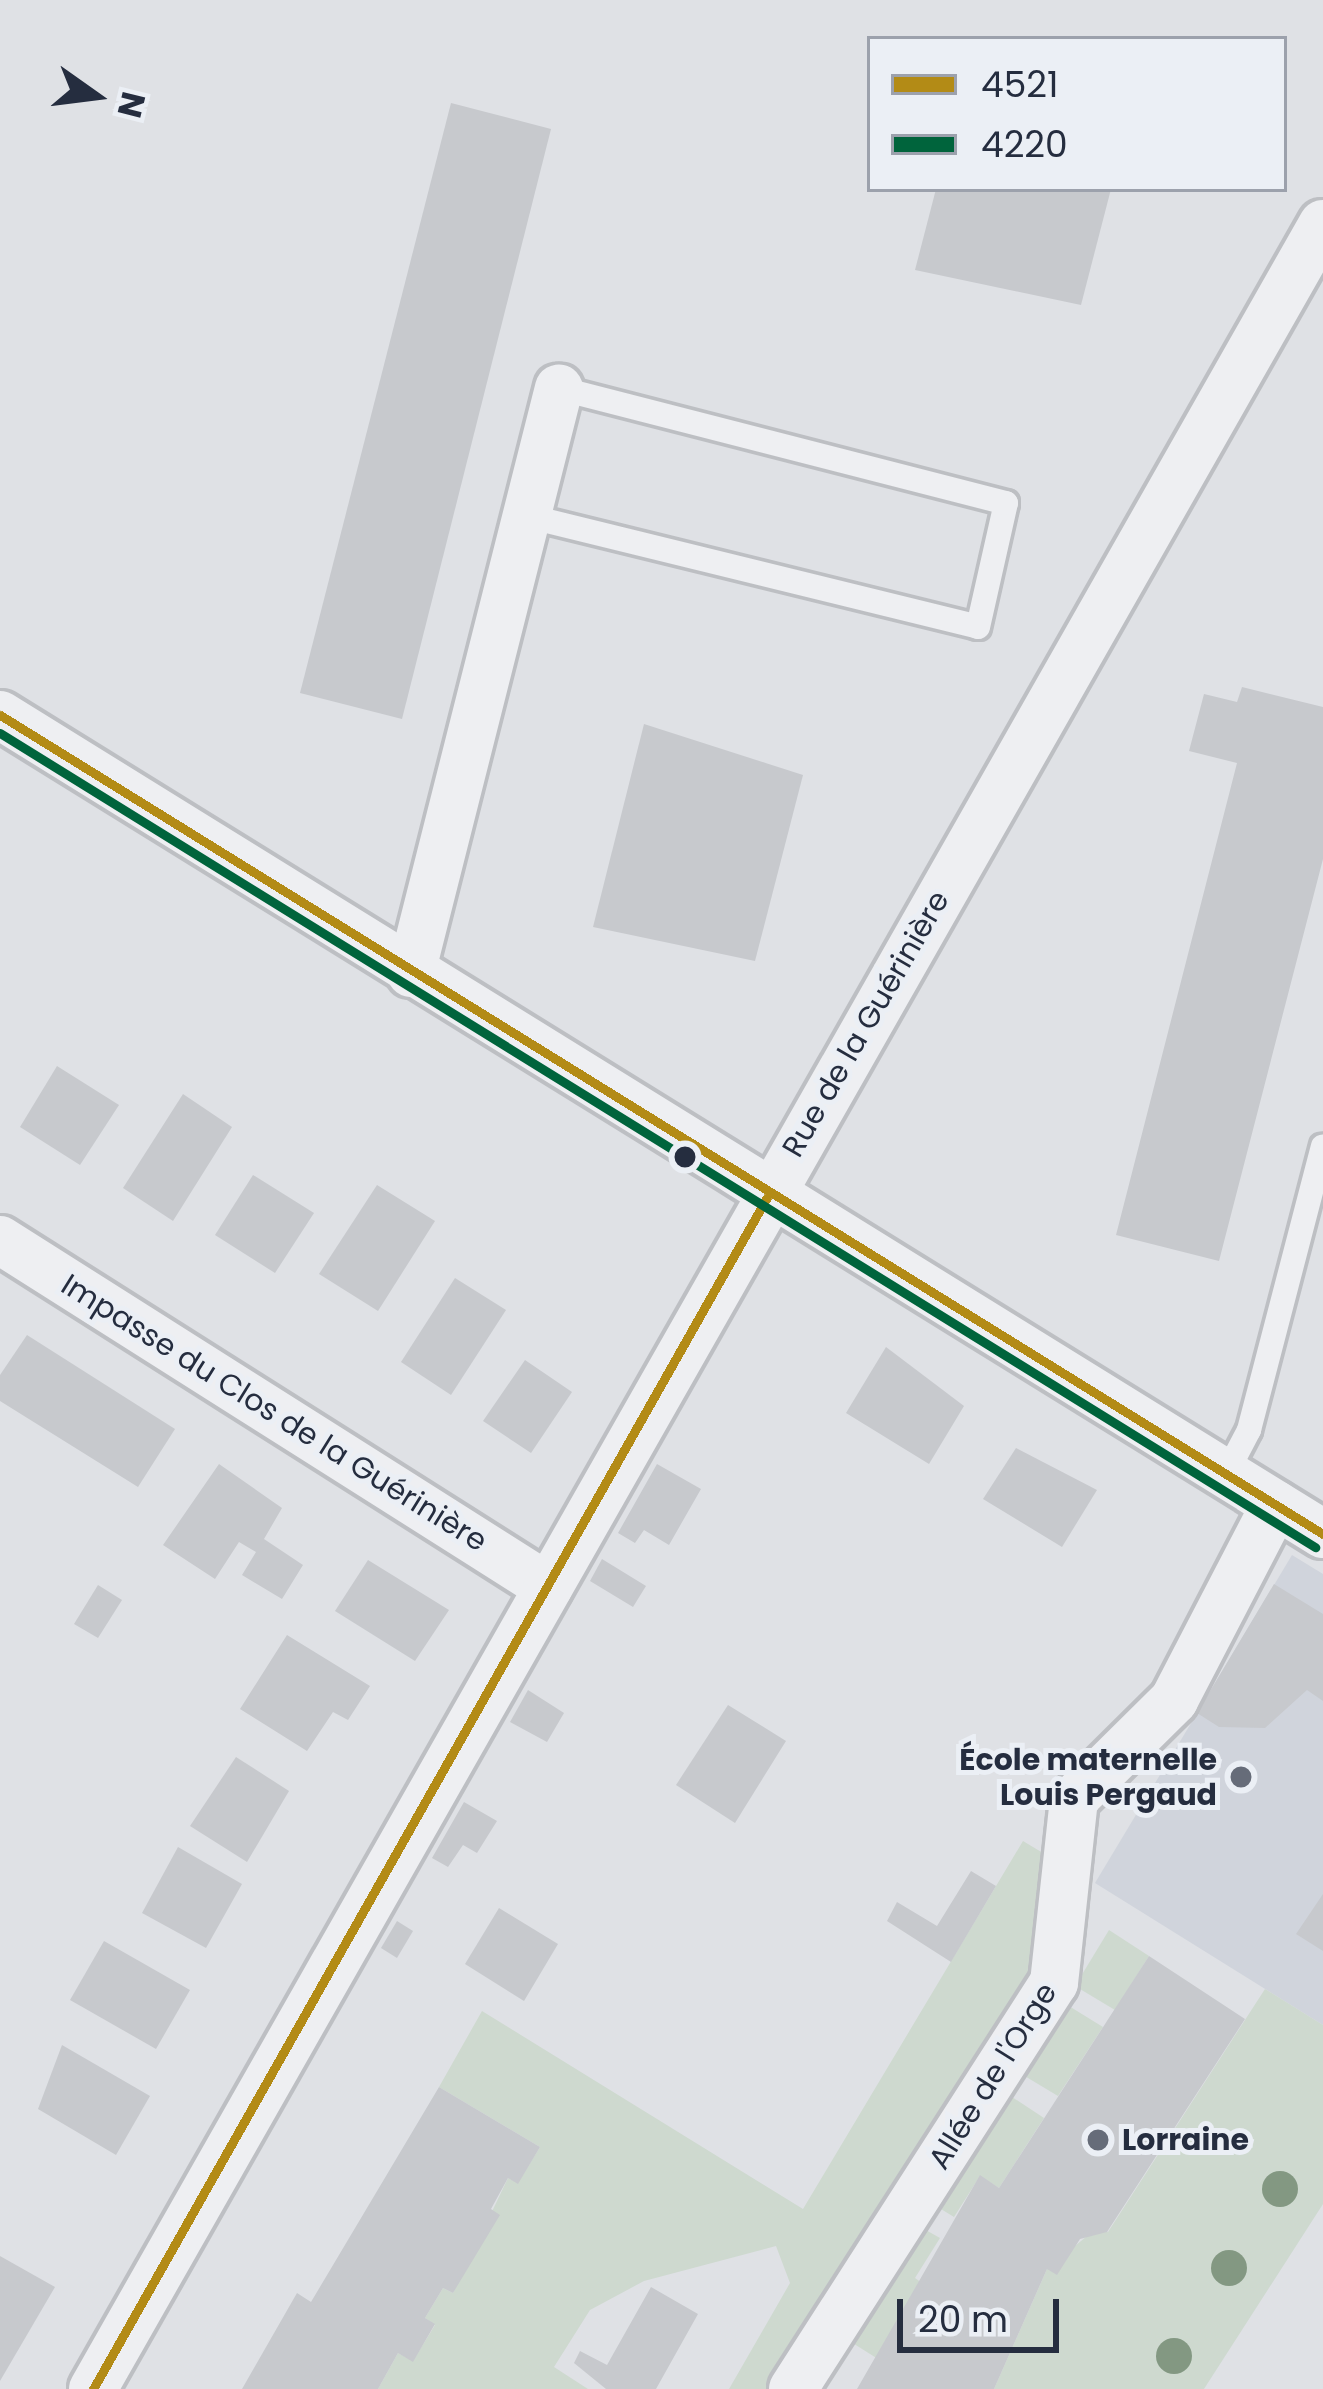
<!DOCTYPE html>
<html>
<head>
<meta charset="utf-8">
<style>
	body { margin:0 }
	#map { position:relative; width:1323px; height:2389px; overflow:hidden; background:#dfe1e5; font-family:Poppins,sans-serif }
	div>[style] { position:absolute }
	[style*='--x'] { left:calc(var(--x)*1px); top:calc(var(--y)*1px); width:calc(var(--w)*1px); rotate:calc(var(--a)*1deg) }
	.built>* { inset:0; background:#d0d4dc }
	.green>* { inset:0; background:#ced9cf }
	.building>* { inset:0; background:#c7c9cd }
	.roads { filter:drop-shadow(3px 0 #bdbfc3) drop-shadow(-3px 0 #bdbfc3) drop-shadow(0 3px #bdbfc3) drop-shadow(0 -3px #bdbfc3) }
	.lane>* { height:24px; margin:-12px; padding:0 12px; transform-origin:12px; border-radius:12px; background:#eeeff2 }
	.street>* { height:48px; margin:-24px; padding:0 24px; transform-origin:24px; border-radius:24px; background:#eeeff2 }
	.bus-1>* { height:9px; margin:-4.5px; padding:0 4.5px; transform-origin:4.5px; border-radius:4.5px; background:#b38b16 }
	.bus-2>* { height:9px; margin:-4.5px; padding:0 4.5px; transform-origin:4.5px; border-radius:4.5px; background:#00643c }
	.trees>* { width:36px; height:36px; margin:-18px; border-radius:50%; background:#839882 }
	.dots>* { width:33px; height:33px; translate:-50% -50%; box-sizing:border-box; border:6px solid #ebeff5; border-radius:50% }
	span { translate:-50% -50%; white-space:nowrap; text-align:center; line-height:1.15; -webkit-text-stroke:10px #ebeff5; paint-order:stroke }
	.street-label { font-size:30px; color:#252d3f }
	.poi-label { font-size:30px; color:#252d3f; font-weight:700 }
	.right { translate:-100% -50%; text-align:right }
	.left { translate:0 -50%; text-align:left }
	.legend { position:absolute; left:867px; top:36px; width:420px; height:156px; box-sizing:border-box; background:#ebeff5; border:3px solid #9ca1ac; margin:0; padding:15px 21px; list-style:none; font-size:36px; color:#252d3f }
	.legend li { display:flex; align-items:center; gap:24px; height:60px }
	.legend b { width:60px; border:3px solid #9ca1ac }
	.north { position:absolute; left:36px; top:36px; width:120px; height:120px; -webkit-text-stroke:9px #ebeff5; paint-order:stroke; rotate:104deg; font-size:33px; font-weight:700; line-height:48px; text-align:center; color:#252d3f }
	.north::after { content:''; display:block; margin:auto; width:42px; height:54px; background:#252d3f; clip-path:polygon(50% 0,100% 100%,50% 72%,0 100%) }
	.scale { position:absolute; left:897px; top:2299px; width:162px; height:54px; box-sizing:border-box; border:6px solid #252d3f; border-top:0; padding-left:15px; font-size:36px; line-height:42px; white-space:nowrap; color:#252d3f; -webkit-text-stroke:9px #ebeff5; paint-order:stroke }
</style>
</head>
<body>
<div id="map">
	<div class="built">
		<i style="clip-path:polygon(1292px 1555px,1323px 1574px,1323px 2025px,1095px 1883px)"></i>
	</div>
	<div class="green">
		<i style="clip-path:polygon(1023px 1841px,1048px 1856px,1048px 1956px,773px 2389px,729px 2389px,790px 2283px,776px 2246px,644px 2281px,590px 2310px,554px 2367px,588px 2389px,378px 2389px,398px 2353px,413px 2361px,435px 2325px,425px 2318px,443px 2288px,453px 2293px,508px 2178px,518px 2183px,540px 2147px,439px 2087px,482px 2011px,803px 2209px)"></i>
		<i style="clip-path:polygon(1109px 1930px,1149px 1956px,1115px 2010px,1075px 1986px)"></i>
		<i style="clip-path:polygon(1265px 1989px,1323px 2025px,1323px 2204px,1204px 2389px,994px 2389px,1047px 2269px,1098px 2227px,1108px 2232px)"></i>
		<i style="clip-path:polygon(1064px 2003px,1103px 2027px,1058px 2096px,1018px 2072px)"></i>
		<i style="clip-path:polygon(1006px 2093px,1044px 2118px,999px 2188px,980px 2176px,954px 2217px,936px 2206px)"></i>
		<i style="clip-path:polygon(924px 2229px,940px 2238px,915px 2278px,925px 2285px,878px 2359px,851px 2342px)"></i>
	</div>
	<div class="building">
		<i style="clip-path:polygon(451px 103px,551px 129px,402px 719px,300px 693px)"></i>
		<i style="clip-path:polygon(936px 189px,1111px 189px,1081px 305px,915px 270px)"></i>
		<i style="clip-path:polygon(1242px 687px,1323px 707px,1323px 859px,1219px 1261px,1116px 1235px,1237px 763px,1189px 751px,1204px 694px,1237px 702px)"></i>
		<i style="clip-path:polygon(644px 724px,803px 775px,755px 961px,593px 927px)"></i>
		<i style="clip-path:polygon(57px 1066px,119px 1105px,80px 1165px,20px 1127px)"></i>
		<i style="clip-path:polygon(183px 1094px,232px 1127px,173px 1221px,123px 1188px)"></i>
		<i style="clip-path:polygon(253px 1175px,314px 1213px,275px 1273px,215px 1235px)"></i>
		<i style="clip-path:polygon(377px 1185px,435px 1221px,378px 1311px,319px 1274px)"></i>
		<i style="clip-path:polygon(455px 1278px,506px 1310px,451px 1395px,401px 1362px)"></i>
		<i style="clip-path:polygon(27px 1335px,175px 1429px,138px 1487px,0 1401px,0 1375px)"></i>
		<i style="clip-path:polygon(886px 1347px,964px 1406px,929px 1464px,846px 1413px)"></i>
		<i style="clip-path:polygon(525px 1360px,572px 1392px,531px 1453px,483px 1421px)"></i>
		<i style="clip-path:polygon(1016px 1448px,1097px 1490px,1062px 1547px,983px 1499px)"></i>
		<i style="clip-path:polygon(219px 1464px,282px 1508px,264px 1539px,303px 1565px,282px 1599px,242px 1575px,256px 1552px,239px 1542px,215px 1579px,163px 1545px)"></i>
		<i style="clip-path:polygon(657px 1464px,701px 1489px,669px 1545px,644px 1530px,635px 1543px,618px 1533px)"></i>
		<i style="clip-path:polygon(602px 1559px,646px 1586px,633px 1607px,590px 1581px)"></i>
		<i style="clip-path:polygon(368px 1560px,449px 1610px,415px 1661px,335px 1611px)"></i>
		<i style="clip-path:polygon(1274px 1584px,1323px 1614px,1323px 1701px,1307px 1690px,1265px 1728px,1219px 1727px,1197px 1713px)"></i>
		<i style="clip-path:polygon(98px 1585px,122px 1600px,98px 1638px,74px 1624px)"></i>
		<i style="clip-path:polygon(287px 1635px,370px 1686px,348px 1720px,333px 1712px,307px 1751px,240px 1709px)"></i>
		<i style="clip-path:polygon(528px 1690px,564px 1713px,547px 1742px,510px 1722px)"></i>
		<i style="clip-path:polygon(728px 1705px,786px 1741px,735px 1823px,676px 1785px)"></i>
		<i style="clip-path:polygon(236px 1757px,289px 1791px,247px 1862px,190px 1826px)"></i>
		<i style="clip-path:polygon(464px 1802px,497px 1821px,477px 1853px,463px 1845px,448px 1867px,432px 1858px)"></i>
		<i style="clip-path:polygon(178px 1847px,242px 1884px,206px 1948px,142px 1913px)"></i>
		<i style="clip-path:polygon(971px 1871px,996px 1886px,951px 1962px,887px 1921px,897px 1902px,937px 1926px)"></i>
		<i style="clip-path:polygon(1323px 1894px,1323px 1951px,1296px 1934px)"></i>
		<i style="clip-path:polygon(499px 1908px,558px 1944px,524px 2001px,465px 1964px)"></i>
		<i style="clip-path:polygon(397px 1921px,413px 1931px,397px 1958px,381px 1948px)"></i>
		<i style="clip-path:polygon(104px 1941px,190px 1990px,156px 2049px,70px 2000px)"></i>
		<i style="clip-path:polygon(1149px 1956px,1245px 2019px,1107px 2232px,1080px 2239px,1057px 2275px,1047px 2269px,994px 2389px,857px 2389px,980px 2175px,999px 2188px)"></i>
		<i style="clip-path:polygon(62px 2045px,150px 2096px,116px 2155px,38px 2109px)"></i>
		<i style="clip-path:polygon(439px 2087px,540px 2147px,518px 2184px,508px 2178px,491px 2209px,500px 2215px,453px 2293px,443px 2288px,425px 2318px,435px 2324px,413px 2362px,398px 2353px,378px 2389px,242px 2389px,297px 2293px,311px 2302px)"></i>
		<i style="clip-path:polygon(0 2256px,55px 2287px,0 2381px)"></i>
		<i style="clip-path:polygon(651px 2287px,698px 2314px,656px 2389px,606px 2389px,574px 2363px,580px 2351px,607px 2365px)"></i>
	</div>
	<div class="roads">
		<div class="lane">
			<i style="--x:527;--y:516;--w:464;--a:13.8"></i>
			<i style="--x:978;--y:627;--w:127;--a:-77.3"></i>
			<i style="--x:1006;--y:503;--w:462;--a:-165.6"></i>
			<i style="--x:1226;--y:1474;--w:50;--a:-62.4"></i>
			<i style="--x:1249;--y:1430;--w:293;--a:-75.4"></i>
		</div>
		<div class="street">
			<i style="--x:0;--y:715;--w:1556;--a:31.76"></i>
			<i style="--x:411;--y:973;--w:603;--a:-75.8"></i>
			<i style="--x:0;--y:1240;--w:649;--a:32.34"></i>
			<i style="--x:93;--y:2389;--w:2490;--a:-60.4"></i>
			<i style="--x:793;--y:2389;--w:483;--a:-57.3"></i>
			<i style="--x:1054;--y:1983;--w:185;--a:-83.8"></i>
			<i style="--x:1074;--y:1799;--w:141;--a:-44.7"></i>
			<i style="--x:1174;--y:1700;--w:220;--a:-62.6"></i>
		</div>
	</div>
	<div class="bus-1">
		<i style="--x:0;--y:715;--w:1556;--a:31.76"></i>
		<i style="--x:93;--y:2389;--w:1369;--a:-60.51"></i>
	</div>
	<div class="bus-2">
		<i style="--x:0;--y:733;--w:1547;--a:31.76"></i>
	</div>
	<div class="trees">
		<i style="left:1280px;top:2189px"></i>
		<i style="left:1229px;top:2268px"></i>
		<i style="left:1174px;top:2356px"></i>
	</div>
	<div class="dots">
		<i style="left:685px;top:1157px;background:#252d3f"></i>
		<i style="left:1241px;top:1777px;background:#666c79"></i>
		<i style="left:1098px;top:2140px;background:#666c79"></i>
	</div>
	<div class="street-label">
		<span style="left:866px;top:1024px;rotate:-60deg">Rue de la Guérinière</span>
		<span style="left:274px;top:1413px;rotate:32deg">Impasse du Clos de la Guérinière</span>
		<span style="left:993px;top:2076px;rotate:-58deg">Allée de l'Orge</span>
	</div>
	<div class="poi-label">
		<span class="right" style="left:1217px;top:1777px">École maternelle<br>Louis Pergaud</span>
		<span class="left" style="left:1122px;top:2140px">Lorraine</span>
	</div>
	<ul class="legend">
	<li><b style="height:15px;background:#b38b16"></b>4521</li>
	<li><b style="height:15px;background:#00643c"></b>4220</li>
	</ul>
	<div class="north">N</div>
	<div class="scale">20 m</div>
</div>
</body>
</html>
